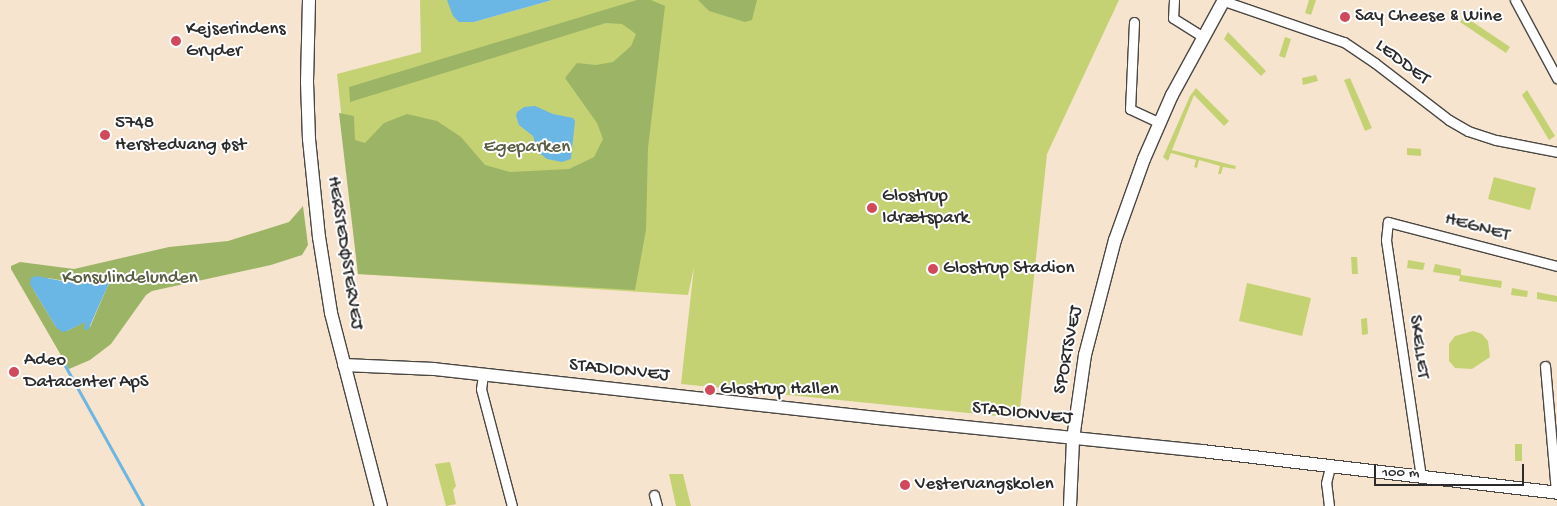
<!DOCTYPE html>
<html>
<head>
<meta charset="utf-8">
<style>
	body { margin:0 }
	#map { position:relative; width:1557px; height:506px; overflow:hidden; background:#f7e4ce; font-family:"Gochi Hand",sans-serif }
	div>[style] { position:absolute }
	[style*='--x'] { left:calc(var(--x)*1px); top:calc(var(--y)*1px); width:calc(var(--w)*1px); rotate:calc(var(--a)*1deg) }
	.green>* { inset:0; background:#c5d274 }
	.forest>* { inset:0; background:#9cb466 }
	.water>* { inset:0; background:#6ab6e4 }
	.stream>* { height:3px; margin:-1.5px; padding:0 1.5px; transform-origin:1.5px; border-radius:1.5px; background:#6ab6e4 }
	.roads { filter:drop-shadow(1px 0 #4a4743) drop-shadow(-1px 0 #4a4743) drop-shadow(0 1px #4a4743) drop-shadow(0 -1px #4a4743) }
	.street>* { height:9px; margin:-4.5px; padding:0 4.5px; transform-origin:4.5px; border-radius:4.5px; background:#fff }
	.secondary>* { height:12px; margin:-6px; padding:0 6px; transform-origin:6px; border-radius:6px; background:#fff }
	.dots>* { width:14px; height:14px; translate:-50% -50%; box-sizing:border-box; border:2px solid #fff; border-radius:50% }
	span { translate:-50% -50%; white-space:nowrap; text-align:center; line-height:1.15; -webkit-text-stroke:4px #fff; paint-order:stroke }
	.poi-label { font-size:19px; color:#2b2b2b }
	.left { translate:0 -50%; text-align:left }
	.street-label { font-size:19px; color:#2b2b2b }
	.park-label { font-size:19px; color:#595d41 }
	.scale { position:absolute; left:1374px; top:464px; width:150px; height:22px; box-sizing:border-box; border:2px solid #2b2b2b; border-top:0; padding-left:6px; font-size:15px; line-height:18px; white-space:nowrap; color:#2b2b2b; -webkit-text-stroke:4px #fff; paint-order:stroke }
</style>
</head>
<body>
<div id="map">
	<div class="green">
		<i style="clip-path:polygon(420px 0,447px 0,474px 22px,552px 0,1119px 0,1047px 154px,1019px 418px,681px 384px,694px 267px,688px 295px,358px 274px,337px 74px,421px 52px)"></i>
		<i style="clip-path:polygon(1309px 0,1316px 0,1311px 15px,1305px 13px)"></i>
		<i style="clip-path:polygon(1464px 16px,1510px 47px,1506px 53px,1460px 22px)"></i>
		<i style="clip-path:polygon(1228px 32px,1266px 71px,1261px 76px,1224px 39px)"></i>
		<i style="clip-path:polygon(1285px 37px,1291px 39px,1285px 58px,1279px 56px)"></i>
		<i style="clip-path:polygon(1316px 75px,1318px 81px,1303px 85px,1302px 78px)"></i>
		<i style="clip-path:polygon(1350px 78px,1372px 128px,1365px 131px,1344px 80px)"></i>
		<i style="clip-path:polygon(1196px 88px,1229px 121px,1224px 126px,1194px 95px,1172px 150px,1236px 166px,1235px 169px,1223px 167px,1221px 174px,1218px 174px,1220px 166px,1199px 160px,1197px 168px,1194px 167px,1196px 160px,1171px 153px,1168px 161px,1163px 157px,1190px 96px)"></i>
		<i style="clip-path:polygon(1527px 90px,1555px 136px,1549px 140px,1522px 95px)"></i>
		<i style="clip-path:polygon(1407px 148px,1421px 149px,1421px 156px,1407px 155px)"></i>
		<i style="clip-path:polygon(1494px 177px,1536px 188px,1530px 210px,1488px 199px)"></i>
		<i style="clip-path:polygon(1351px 257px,1357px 257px,1358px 274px,1352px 274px)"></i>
		<i style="clip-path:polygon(1408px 260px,1425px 263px,1423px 270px,1407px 268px)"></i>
		<i style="clip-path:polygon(1435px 264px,1461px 269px,1461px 275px,1502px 281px,1501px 288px,1459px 281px,1460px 276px,1433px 272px)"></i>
		<i style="clip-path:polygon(1247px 283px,1311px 298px,1302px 336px,1239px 321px)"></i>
		<i style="clip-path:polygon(1512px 288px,1528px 291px,1527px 297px,1511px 295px)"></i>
		<i style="clip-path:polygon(1537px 292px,1557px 296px,1557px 302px,1537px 299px)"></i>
		<i style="clip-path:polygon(1367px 318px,1368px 334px,1362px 335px,1361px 319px)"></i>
		<i style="clip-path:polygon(1473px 331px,1482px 334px,1488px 341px,1490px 357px,1472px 369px,1455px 368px,1449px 361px,1449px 344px,1455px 336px)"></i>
		<i style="clip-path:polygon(1515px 444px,1522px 444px,1522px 461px,1515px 461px)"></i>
		<i style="clip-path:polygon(450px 462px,456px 486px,453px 490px,456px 504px,446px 506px,435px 464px)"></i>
		<i style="clip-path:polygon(669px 474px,683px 474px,691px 506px,676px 506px)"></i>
	</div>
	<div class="forest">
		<i style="clip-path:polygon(637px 0,651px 0,665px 6px,648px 148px,646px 230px,635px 290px,358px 274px,339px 113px,354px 116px,355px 140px,365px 143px,384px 123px,407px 114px,437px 121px,461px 137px,485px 165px,510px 172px,569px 169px,594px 157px,603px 139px,597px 123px,565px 78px,577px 63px,596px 65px,613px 62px,631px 46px,636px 34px,622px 24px,606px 23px,350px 102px,349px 87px)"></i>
		<i style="clip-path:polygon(698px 0,757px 0,752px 20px,745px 22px,709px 11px)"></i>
		<i style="clip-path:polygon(evenodd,303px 206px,308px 245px,302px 255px,271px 265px,152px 291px,146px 295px,111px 344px,90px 360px,69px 369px,11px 269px,11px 266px,20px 262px,74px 269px,169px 247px,228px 241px,289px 222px,303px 206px,104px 277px,109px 283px,90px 327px,86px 321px,67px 331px,56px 327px,33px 289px,48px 278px,71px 282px,104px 277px)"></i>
	</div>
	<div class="water">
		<i style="clip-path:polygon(447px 0,552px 0,474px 22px,459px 22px,453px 16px)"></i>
		<i style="clip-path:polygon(535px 106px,553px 114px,573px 118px,575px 121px,571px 159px,562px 162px,547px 159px,538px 152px,533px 136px,519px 125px,516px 116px,517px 112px,524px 107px)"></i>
		<i style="clip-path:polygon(36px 276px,67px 282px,106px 278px,109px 283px,88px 330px,84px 329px,85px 322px,67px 331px,62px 332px,56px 327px,30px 284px,31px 278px)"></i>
	</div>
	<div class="stream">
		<i style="--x:63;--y:362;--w:165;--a:60.9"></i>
	</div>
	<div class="roads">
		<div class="street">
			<i style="--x:1174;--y:0;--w:18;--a:93"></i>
			<i style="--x:1173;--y:18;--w:36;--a:32"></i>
			<i style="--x:1515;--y:0;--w:89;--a:61.7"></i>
			<i style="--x:1224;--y:1;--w:127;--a:18.9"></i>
			<i style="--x:1344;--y:42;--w:37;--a:34"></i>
			<i style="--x:1375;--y:63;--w:93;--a:37.6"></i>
			<i style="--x:1449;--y:120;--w:22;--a:30"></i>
			<i style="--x:1468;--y:131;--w:29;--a:18"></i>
			<i style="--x:1496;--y:140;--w:62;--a:11.1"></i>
			<i style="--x:1134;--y:22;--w:87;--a:92.6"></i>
			<i style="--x:1130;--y:109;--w:33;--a:25"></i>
			<i style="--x:1545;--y:366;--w:127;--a:85"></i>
			<i style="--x:483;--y:375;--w:14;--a:98"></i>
			<i style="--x:481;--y:389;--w:121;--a:75.2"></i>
			<i style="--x:1421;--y:477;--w:240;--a:-98.4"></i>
			<i style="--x:1386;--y:240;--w:18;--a:-84"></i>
			<i style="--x:1388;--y:222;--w:175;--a:14.6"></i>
			<i style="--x:654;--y:495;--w:11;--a:75"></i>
			<i style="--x:1329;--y:506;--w:23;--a:-97"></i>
			<i style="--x:1326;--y:483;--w:16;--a:-76"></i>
		</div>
		<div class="secondary">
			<i style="--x:309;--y:0;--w:82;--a:91.4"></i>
			<i style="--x:307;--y:82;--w:57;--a:88"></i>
			<i style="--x:309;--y:139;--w:99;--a:84.2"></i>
			<i style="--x:319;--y:237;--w:77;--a:81"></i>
			<i style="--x:331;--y:313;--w:199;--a:75.5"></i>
			<i style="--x:344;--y:365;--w:90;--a:2.5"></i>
			<i style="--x:434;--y:369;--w:446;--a:6.3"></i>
			<i style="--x:877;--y:418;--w:327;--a:5.8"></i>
			<i style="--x:1202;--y:451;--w:357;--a:6.7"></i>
			<i style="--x:1070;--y:506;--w:67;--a:-87.4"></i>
			<i style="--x:1073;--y:439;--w:85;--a:-81.9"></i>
			<i style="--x:1085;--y:355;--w:119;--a:-75.4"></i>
			<i style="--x:1115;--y:240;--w:86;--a:-70.3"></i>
			<i style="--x:1144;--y:159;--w:70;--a:-66.4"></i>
			<i style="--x:1172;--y:95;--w:108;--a:-61.3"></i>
		</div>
	</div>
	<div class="dots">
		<i style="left:1345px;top:17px;background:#d1495b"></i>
		<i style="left:176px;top:41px;background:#d1495b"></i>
		<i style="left:105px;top:135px;background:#d1495b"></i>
		<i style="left:872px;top:208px;background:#d1495b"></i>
		<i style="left:933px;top:269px;background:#d1495b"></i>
		<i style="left:14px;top:372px;background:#d1495b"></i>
		<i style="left:710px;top:390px;background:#d1495b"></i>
		<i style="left:905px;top:485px;background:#d1495b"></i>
	</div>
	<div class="poi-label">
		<span class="left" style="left:1355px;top:17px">Say Cheese &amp; Wine</span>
		<span class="left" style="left:186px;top:41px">Kejserindens<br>Gryder</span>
		<span class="left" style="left:115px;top:135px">5748<br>Herstedvang øst</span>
		<span class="left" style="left:882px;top:208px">Glostrup<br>Idrætspark</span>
		<span class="left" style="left:943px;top:269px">Glostrup Stadion</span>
		<span class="left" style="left:24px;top:372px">Adeo<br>Datacenter ApS</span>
		<span class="left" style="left:720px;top:390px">Glostrup Hallen</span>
		<span class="left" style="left:915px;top:485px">Vestervangskolen</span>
	</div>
	<div class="street-label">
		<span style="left:1402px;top:63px;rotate:37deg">LEDDET</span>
		<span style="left:1477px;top:228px;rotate:15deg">HEGNET</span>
		<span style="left:344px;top:253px;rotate:81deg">HERSTEDØSTERVEJ</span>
		<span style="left:1418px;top:347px;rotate:82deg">SKELLET</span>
		<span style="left:1069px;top:350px;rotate:-79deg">SPORTSVEJ</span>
		<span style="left:619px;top:371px;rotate:6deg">STADIONVEJ</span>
		<span style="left:1022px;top:414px;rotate:6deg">STADIONVEJ</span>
	</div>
	<div class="park-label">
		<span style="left:527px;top:148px">Egeparken</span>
		<span style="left:130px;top:279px">Konsulindelunden</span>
	</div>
	<div class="scale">100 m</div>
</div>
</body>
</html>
